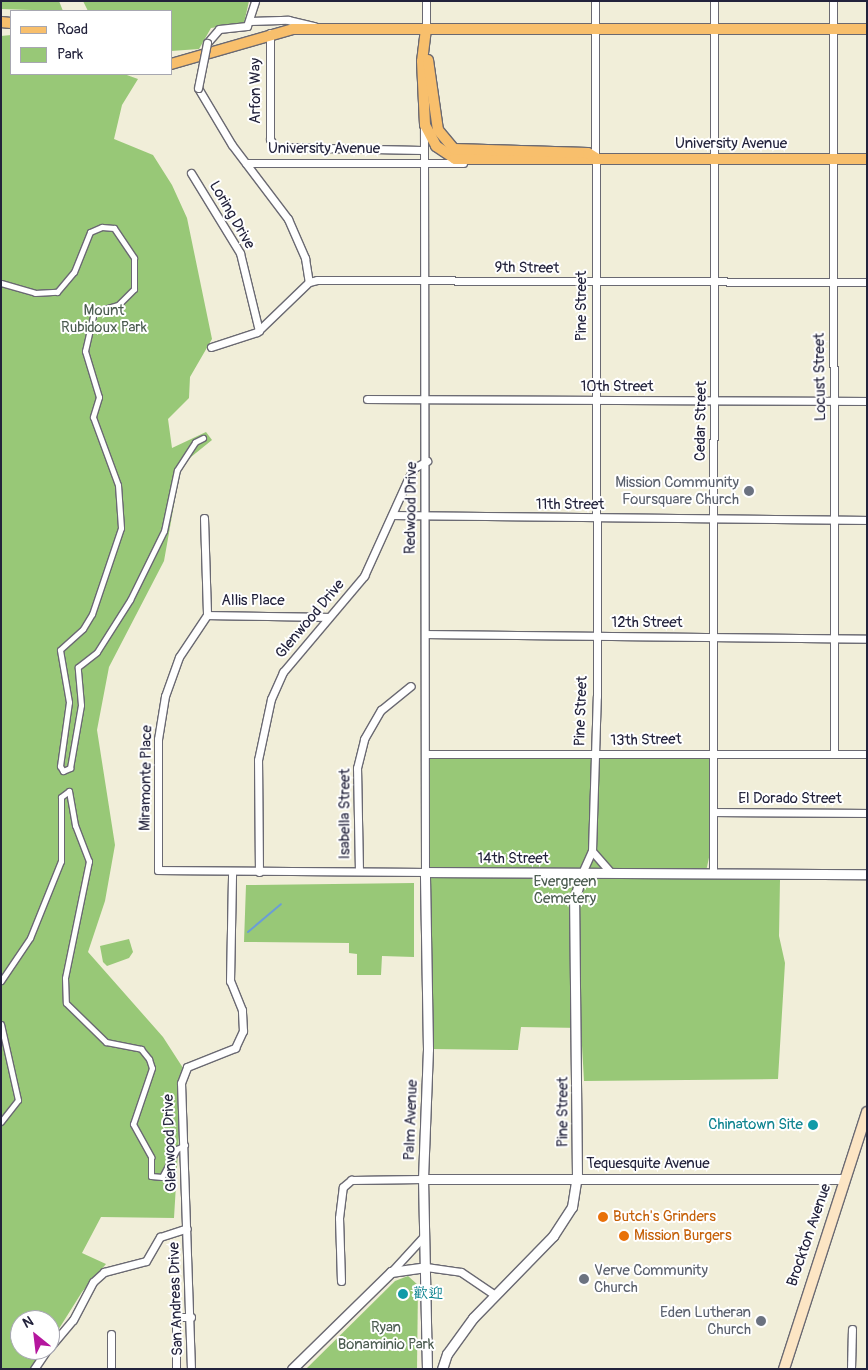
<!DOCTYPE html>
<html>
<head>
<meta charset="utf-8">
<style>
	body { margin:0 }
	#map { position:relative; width:868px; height:1370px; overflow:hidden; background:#f1eed9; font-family:Pangolin,"LXGW WenKai TC",sans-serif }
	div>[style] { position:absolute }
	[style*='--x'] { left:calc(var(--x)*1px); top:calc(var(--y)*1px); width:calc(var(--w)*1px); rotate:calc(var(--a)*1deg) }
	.green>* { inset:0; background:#98c877 }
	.stream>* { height:2px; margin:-1px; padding:0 1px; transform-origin:1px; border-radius:1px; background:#6b9dd6 }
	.roads { filter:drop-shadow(1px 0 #6a6972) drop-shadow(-1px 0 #6a6972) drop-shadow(0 1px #6a6972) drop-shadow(0 -1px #6a6972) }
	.pedestrian>* { height:5px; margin:-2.5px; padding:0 2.5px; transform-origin:2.5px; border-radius:2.5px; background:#fff }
	.minor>* { height:7px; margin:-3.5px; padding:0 3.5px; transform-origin:3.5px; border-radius:3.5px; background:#fff }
	.tertiary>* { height:9px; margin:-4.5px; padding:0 4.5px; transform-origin:4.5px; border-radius:4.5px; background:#fff }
	.secondary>* { height:10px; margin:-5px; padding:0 5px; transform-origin:5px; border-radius:5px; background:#fce5c4 }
	.primary>* { height:10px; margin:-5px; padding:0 5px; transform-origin:5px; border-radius:5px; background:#f8bf6c }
	.bridges { filter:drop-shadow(1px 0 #6a6972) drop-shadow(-1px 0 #6a6972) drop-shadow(0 1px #6a6972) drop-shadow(0 -1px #6a6972) }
	.minor-bridge>* { height:7px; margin:-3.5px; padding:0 3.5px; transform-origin:3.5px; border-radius:3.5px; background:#fff }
	.dots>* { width:14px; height:14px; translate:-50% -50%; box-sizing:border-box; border:2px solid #fff; border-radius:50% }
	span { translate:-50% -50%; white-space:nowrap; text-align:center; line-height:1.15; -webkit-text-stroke:4px #fff; paint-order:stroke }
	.street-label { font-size:15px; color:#22223b }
	.park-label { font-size:15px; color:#4b5c50 }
	.worship-label { font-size:15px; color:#5b616d }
	.right { translate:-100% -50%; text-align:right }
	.left { translate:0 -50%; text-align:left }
	.culture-label { font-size:15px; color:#0d838f }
	.food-label { font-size:15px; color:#c56008 }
	.frame { position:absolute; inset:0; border:2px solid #22223b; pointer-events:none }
	.legend { position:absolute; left:10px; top:10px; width:162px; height:65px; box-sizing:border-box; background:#fff; border:1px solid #a7a7b1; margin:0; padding:6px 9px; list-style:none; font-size:15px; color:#22223b }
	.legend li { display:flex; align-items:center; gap:10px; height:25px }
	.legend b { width:25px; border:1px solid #a7a7b1 }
	.north { position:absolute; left:10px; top:1310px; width:50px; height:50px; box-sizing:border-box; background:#fff; border:1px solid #a7a7b1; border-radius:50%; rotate:331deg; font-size:14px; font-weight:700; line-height:20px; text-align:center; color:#22223b }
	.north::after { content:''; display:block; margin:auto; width:18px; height:22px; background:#b5179e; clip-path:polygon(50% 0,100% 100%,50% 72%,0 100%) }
</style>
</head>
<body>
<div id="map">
	<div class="green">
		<i style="clip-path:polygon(1px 1px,59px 1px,63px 11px,1px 9px)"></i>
		<i style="clip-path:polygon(83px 1px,249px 1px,244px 23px,211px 28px,199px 49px,171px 51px,171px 11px,88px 11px)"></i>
		<i style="clip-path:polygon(11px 35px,11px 74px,124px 74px,138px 79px,122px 105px,114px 139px,153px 155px,172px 185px,187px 218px,212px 339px,190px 377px,189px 398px,168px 419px,172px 448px,206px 432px,212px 440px,186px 461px,180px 471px,164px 561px,109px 667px,97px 730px,115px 845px,105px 901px,88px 952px,163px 1037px,183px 1068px,174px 1218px,101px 1217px,82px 1253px,106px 1264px,82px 1292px,50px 1343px,50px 1320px,20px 1320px,20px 1350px,45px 1350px,30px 1369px,1px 1369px,1px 36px)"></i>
		<i style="clip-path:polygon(425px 751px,713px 752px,710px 853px,705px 876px,780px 880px,779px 936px,785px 963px,778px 1079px,584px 1081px,581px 1028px,521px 1027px,518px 1050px,431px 1049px)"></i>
		<i style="clip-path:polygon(414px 883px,414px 957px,382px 956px,381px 975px,357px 975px,357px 954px,349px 953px,349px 943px,244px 942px,246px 885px)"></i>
		<i style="clip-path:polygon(129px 939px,133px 952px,129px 958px,107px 966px,103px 962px,100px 946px)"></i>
		<i style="clip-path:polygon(408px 1276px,418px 1285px,417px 1369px,306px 1369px,395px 1281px)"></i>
	</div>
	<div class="stream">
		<i style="--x:248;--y:932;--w:43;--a:-40.3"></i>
	</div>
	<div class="roads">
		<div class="pedestrian">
			<i style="--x:1;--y:283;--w:35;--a:16"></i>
			<i style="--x:35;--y:293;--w:22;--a:-3"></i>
			<i style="--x:57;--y:292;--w:26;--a:-50"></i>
			<i style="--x:74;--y:272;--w:43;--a:-68.2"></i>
			<i style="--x:90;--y:232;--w:13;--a:-23"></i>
			<i style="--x:102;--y:227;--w:12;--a:5"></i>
			<i style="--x:114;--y:228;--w:36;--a:56"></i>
			<i style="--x:134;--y:258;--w:31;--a:90"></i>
			<i style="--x:134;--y:289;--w:23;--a:135"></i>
			<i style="--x:118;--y:305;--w:25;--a:164"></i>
			<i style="--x:94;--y:312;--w:40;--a:103"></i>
			<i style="--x:85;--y:351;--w:48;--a:73.1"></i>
			<i style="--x:99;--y:397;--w:21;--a:107"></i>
			<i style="--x:93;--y:417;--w:72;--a:69.8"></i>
			<i style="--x:118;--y:485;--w:43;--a:86"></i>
			<i style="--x:121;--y:528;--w:91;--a:108.6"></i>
			<i style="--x:92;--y:614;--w:17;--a:121"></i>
			<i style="--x:83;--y:629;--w:31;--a:138"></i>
			<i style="--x:60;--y:650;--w:53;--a:80.2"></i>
			<i style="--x:69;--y:702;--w:65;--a:98"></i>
			<i style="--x:60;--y:766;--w:6;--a:59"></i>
			<i style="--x:63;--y:771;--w:8;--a:-23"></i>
			<i style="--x:70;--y:768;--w:64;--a:-80.1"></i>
			<i style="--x:81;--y:705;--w:38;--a:-95"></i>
			<i style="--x:78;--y:667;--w:24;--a:-38"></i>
			<i style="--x:97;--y:652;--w:62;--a:-57.6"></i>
			<i style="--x:130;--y:600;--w:77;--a:-63.8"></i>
			<i style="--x:164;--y:531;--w:62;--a:-78"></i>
			<i style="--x:177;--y:470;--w:33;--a:-57"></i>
			<i style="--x:195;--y:442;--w:9;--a:-27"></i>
			<i style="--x:1;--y:981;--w:52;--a:-56"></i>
			<i style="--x:30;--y:938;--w:83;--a:-68.1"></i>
			<i style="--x:61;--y:861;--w:64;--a:-90"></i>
			<i style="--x:61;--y:797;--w:10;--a:-37"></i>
			<i style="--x:69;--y:791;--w:35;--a:80"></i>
			<i style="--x:75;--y:825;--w:39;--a:69"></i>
			<i style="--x:89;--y:861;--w:119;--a:101.6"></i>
			<i style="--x:65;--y:978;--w:25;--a:88"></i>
			<i style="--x:66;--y:1003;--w:56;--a:44.3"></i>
			<i style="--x:106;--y:1042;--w:36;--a:11"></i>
			<i style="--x:141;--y:1049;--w:13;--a:51"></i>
			<i style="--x:149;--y:1059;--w:9;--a:72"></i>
			<i style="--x:152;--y:1068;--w:59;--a:108.7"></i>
			<i style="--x:133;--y:1124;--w:38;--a:61"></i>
			<i style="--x:151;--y:1157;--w:19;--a:90"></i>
			<i style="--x:151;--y:1176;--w:11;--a:5"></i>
			<i style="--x:162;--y:1177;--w:32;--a:-62"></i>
			<i style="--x:177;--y:1149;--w:9;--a:-27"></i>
			<i style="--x:1;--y:1024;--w:78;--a:77.4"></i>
			<i style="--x:18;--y:1100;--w:28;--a:128"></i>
		</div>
		<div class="minor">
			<i style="--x:833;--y:1;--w:752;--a:89.92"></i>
			<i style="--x:250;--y:21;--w:38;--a:-2"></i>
			<i style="--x:288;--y:20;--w:27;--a:13"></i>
			<i style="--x:426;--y:29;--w:28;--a:-90"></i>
			<i style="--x:270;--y:33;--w:106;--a:90"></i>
			<i style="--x:270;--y:139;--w:9;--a:58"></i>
			<i style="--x:275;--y:147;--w:147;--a:1.2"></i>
			<i style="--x:207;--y:43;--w:18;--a:-49"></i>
			<i style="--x:219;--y:29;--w:28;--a:-6"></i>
			<i style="--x:247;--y:26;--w:26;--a:-72"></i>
			<i style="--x:198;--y:88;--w:66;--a:59.2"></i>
			<i style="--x:232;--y:145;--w:93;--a:52.9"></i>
			<i style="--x:288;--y:219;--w:43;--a:66.4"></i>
			<i style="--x:305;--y:258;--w:24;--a:81"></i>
			<i style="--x:246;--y:163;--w:217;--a:0"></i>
			<i style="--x:191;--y:173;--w:94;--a:58.5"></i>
			<i style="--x:240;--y:253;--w:80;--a:76.3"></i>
			<i style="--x:211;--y:347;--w:48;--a:-18.1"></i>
			<i style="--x:257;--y:332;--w:72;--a:-43.9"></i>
			<i style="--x:309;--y:282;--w:8;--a:-14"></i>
			<i style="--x:317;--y:280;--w:550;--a:0.21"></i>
			<i style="--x:367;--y:399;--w:500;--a:0.23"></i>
			<i style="--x:393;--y:515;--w:474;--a:0.6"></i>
			<i style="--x:204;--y:518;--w:97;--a:88.2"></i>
			<i style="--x:207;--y:615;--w:50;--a:123.7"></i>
			<i style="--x:179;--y:657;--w:41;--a:109.7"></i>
			<i style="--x:165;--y:696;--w:44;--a:99.2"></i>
			<i style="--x:158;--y:739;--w:131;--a:90"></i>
			<i style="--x:158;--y:870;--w:267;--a:0.4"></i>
			<i style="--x:425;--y:872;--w:746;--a:-90.08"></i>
			<i style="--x:207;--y:615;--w:121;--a:0.9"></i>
			<i style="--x:426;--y:634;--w:441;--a:0.6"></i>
			<i style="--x:425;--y:754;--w:442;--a:0"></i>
			<i style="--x:714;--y:812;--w:153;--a:0.4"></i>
			<i style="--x:592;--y:851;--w:28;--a:49"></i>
			<i style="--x:713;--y:870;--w:869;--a:-89.93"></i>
			<i style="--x:359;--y:871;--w:103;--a:-91.1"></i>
			<i style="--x:357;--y:768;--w:30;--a:-76"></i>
			<i style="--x:364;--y:739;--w:34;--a:-60"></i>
			<i style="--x:381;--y:710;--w:38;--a:-39"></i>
			<i style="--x:259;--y:872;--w:112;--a:-90.5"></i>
			<i style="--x:258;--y:760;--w:62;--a:-78"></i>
			<i style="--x:271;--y:699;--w:30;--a:-66"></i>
			<i style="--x:283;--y:672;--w:126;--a:-49.8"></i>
			<i style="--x:364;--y:576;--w:104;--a:-65.6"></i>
			<i style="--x:407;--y:481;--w:15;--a:-62"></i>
			<i style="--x:414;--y:468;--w:15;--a:-28"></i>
			<i style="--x:582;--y:873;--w:24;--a:-66"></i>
			<i style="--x:592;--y:851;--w:155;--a:-88.2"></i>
			<i style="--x:597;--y:696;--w:695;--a:-90.16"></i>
			<i style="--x:426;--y:1267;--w:35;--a:8"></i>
			<i style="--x:461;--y:1272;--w:41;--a:34.1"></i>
			<i style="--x:391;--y:1272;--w:50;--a:-47.4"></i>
			<i style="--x:341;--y:1281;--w:63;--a:-91.8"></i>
			<i style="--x:339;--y:1218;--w:31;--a:-83"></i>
			<i style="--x:343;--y:1187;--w:11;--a:-41"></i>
			<i style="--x:351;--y:1180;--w:72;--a:-0.8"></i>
			<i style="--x:50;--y:1347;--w:35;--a:-50"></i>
			<i style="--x:73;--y:1320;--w:43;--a:-62.2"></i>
			<i style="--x:93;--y:1282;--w:15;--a:-42"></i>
			<i style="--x:104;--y:1272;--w:43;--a:-14.7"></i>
			<i style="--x:146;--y:1261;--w:28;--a:-60"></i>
			<i style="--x:160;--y:1237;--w:28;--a:-18"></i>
			<i style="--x:34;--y:1369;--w:23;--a:-56"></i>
			<i style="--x:111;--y:1369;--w:35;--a:-90"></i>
			<i style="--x:176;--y:1369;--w:52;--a:-90"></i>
			<i style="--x:176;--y:1317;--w:15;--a:0"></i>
			<i style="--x:191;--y:1369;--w:286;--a:-92"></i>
			<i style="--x:181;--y:1083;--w:17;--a:-69"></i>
			<i style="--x:187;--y:1067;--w:52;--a:-21.6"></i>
			<i style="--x:235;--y:1048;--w:19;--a:-65"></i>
			<i style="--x:243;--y:1031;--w:21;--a:-93"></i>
			<i style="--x:242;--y:1010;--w:31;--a:-112"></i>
			<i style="--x:230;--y:981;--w:109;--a:-88.9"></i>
			<i style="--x:851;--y:1369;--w:40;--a:-88.6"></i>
		</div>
		<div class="tertiary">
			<i style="--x:423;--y:1179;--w:421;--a:0"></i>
			<i style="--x:292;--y:1369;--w:139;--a:-44.4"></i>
			<i style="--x:391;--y:1272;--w:35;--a:-8"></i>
			<i style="--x:427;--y:1369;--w:190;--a:-91.2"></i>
			<i style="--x:423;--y:1179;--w:130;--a:-87.8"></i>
			<i style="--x:428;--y:1049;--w:177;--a:-91"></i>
			<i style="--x:425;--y:872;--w:442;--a:0.3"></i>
			<i style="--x:442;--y:1369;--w:16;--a:-72"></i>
			<i style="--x:447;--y:1354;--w:44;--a:-54.2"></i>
			<i style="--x:473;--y:1318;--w:115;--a:-45.7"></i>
			<i style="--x:553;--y:1236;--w:35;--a:-57"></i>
			<i style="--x:572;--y:1207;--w:30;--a:-81"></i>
			<i style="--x:577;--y:1177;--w:276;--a:-90.6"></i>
			<i style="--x:574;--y:901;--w:29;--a:-74"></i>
		</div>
		<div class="secondary">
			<i style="--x:784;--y:1369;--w:270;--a:-72.1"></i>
		</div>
		<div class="primary">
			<i style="--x:1;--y:22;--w:10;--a:6"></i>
			<i style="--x:426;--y:29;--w:32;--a:97"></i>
			<i style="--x:422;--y:61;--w:64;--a:87.3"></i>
			<i style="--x:425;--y:125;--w:24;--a:62"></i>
			<i style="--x:436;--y:146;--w:23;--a:34"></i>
			<i style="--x:455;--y:159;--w:412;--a:0"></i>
			<i style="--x:428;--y:60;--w:71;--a:81.9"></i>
			<i style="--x:438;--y:130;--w:25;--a:50"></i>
			<i style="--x:454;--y:149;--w:134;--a:1.7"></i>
			<i style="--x:588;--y:153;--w:9;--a:32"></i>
			<i style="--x:171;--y:64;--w:127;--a:-16"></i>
			<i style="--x:293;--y:29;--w:574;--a:0"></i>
		</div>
	</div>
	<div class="bridges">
		<div class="minor-bridge">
			<i style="--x:198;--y:88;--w:46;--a:-78.7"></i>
		</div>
	</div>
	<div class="dots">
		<i style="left:749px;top:491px;background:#6b7280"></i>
		<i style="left:813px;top:1125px;background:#0f9aa8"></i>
		<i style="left:603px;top:1217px;background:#e8710a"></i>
		<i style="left:624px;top:1236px;background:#e8710a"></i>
		<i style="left:584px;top:1279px;background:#6b7280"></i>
		<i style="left:403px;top:1294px;background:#0f9aa8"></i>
		<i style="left:761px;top:1321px;background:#6b7280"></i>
	</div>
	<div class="street-label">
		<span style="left:256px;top:91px;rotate:-90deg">Arfon Way</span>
		<span style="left:731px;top:144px">University Avenue</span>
		<span style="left:324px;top:149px">University Avenue</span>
		<span style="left:232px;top:215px;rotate:60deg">Loring Drive</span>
		<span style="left:527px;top:268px;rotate:1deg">9th Street</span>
		<span style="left:582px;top:306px;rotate:-90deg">Pine Street</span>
		<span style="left:820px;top:377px;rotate:-91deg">Locust Street</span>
		<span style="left:617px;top:387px">10th Street</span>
		<span style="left:701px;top:421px;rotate:-89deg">Cedar Street</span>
		<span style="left:570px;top:505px">11th Street</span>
		<span style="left:411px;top:508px;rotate:-89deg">Redwood Drive</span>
		<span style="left:253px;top:601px">Allis Place</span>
		<span style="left:310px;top:619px;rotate:-50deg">Glenwood Drive</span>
		<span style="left:647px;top:623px">12th Street</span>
		<span style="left:581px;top:711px;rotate:-88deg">Pine Street</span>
		<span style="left:646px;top:740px;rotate:-1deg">13th Street</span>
		<span style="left:146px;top:778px;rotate:-89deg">Miramonte Place</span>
		<span style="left:790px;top:799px">El Dorado Street</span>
		<span style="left:345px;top:814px;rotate:-90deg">Isabella Street</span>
		<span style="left:513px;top:859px">14th Street</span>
		<span style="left:563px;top:1112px;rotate:-90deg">Pine Street</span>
		<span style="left:411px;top:1120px;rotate:-88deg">Palm Avenue</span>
		<span style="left:170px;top:1143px;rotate:-92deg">Glenwood Drive</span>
		<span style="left:648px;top:1164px">Tequesquite Avenue</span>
		<span style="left:809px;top:1235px;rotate:-71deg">Brockton Avenue</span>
		<span style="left:176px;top:1299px;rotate:-92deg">San Andreas Drive</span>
	</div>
	<div class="park-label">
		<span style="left:104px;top:319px">Mount<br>Rubidoux Park</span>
		<span style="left:565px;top:890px">Evergreen<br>Cemetery</span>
		<span style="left:386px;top:1336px">Ryan<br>Bonaminio Park</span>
	</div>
	<div class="worship-label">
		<span class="right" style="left:739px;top:491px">Mission Community<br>Foursquare Church</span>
		<span class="left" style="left:594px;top:1279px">Verve Community<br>Church</span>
		<span class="right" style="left:751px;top:1321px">Eden Lutheran<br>Church</span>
	</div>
	<div class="culture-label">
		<span class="right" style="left:803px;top:1125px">Chinatown Site</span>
		<span class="left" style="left:413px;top:1294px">歡迎</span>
	</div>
	<div class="food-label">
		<span class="left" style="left:613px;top:1217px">Butch's Grinders</span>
		<span class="left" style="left:634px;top:1236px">Mission Burgers</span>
	</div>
	<div class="frame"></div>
	<ul class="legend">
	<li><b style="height:6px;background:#f8bf6c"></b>Road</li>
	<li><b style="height:14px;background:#98c877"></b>Park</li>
	</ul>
	<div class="north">N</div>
</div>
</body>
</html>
